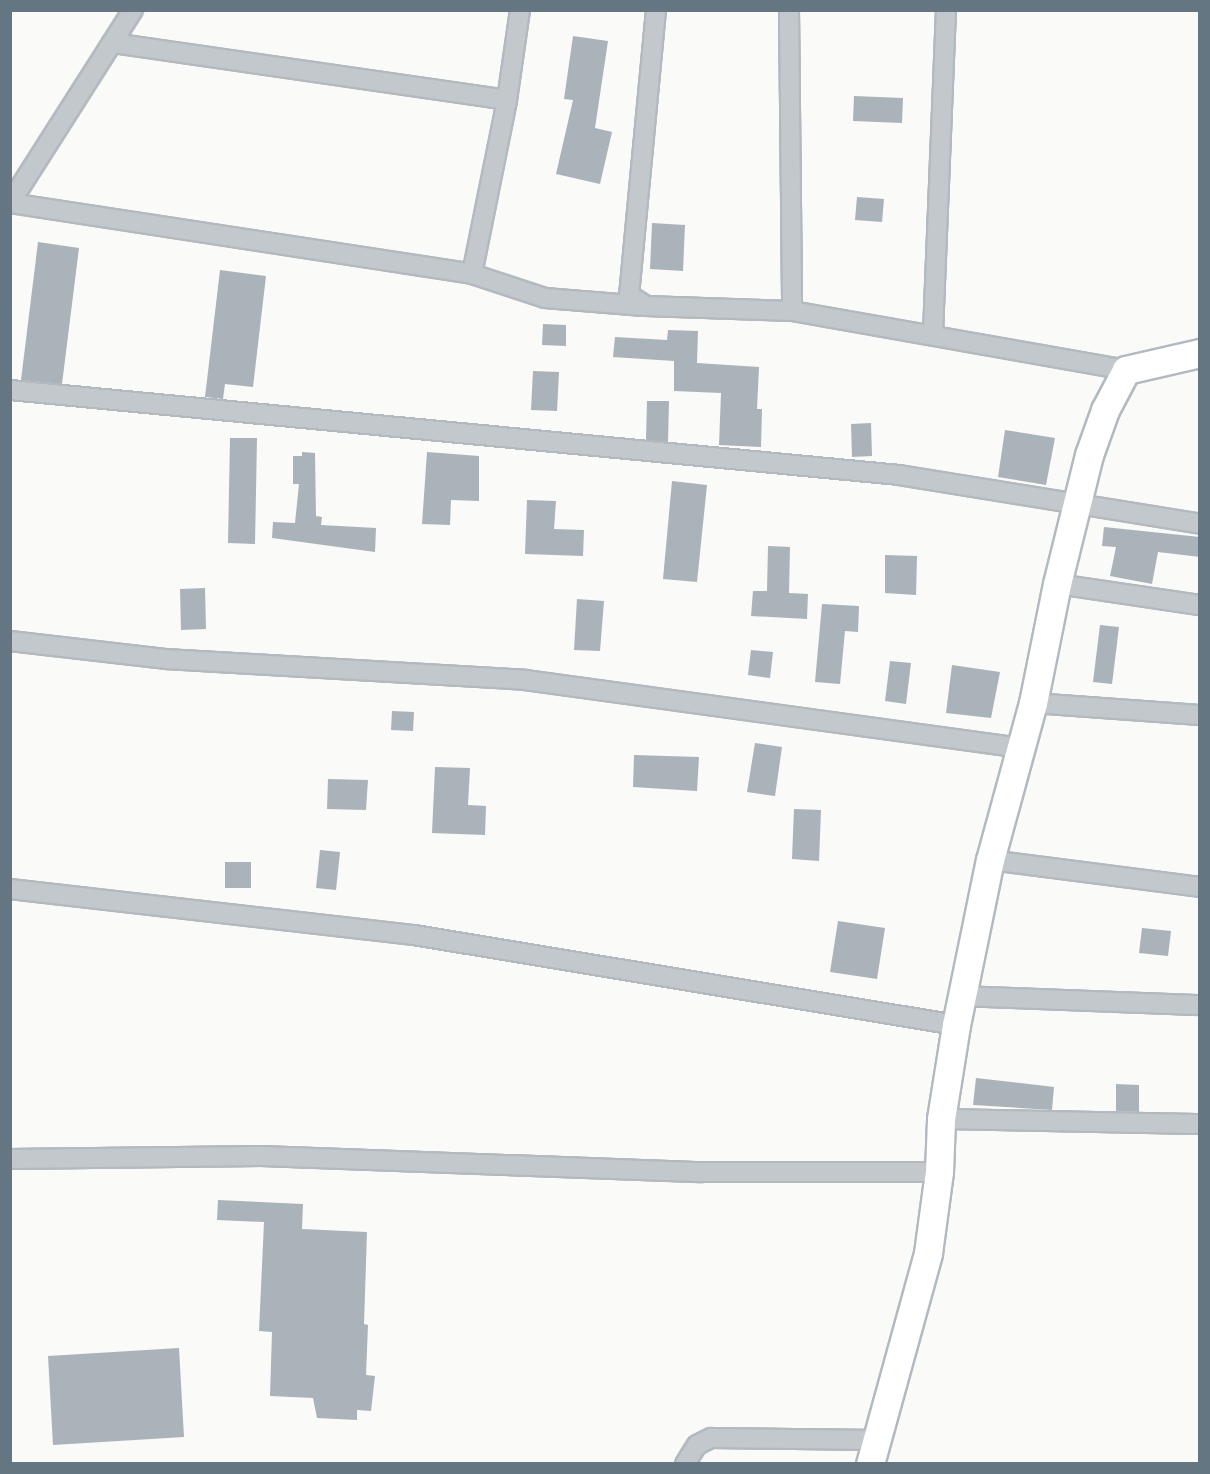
<!DOCTYPE html>
<html>
<head>
<meta charset="utf-8">
<style>
	body { margin:0 }
	#map { position:relative; width:1210px; height:1474px; overflow:hidden; background:#fafaf8; font-family:Raleway,sans-serif }
	div>[style] { position:absolute }
	[style*='--x'] { left:calc(var(--x)*1px); top:calc(var(--y)*1px); width:calc(var(--w)*1px); rotate:calc(var(--a)*1deg) }
	.building>* { inset:0; background:#aab3b9 }
	.roads { filter:drop-shadow(2px 0 #b3babf) drop-shadow(-2px 0 #b3babf) drop-shadow(0 2px #b3babf) drop-shadow(0 -2px #b3babf) }
	.street>* { height:18px; margin:-9px; padding:0 9px; transform-origin:9px; border-radius:9px; background:#c3c8cc }
	.secondary>* { height:27px; margin:-13.5px; padding:0 13.5px; transform-origin:13.5px; border-radius:13.5px; background:#fff }
	span { translate:-50% -50%; white-space:nowrap; text-align:center; line-height:1.15; -webkit-text-stroke:6px #fff; paint-order:stroke }
	.frame { position:absolute; inset:0; border:12px solid #657683; pointer-events:none }
</style>
</head>
<body>
<div id="map">
	<div class="building">
		<i style="clip-path:polygon(573px 36px,608px 41px,595px 128px,612px 132px,600px 184px,556px 174px,573px 100px,564px 99px)"></i>
		<i style="clip-path:polygon(854px 96px,903px 98px,902px 123px,853px 121px)"></i>
		<i style="clip-path:polygon(857px 197px,884px 199px,882px 222px,855px 220px)"></i>
		<i style="clip-path:polygon(652px 223px,685px 225px,683px 271px,650px 269px)"></i>
		<i style="clip-path:polygon(38px 242px,79px 248px,62px 384px,21px 380px)"></i>
		<i style="clip-path:polygon(220px 270px,266px 276px,253px 387px,225px 384px,223px 399px,205px 397px)"></i>
		<i style="clip-path:polygon(543px 324px,566px 325px,566px 346px,542px 345px)"></i>
		<i style="clip-path:polygon(668px 330px,698px 331px,697px 363px,759px 367px,757px 409px,762px 409px,761px 447px,719px 445px,721px 393px,674px 391px,674px 361px,613px 357px,615px 337px,667px 340px)"></i>
		<i style="clip-path:polygon(533px 371px,559px 372px,557px 411px,531px 410px)"></i>
		<i style="clip-path:polygon(647px 401px,669px 401px,668px 442px,646px 440px)"></i>
		<i style="clip-path:polygon(871px 423px,872px 456px,852px 457px,851px 424px)"></i>
		<i style="clip-path:polygon(1005px 430px,1055px 438px,1046px 485px,998px 477px)"></i>
		<i style="clip-path:polygon(230px 438px,257px 438px,255px 544px,228px 543px)"></i>
		<i style="clip-path:polygon(302px 452px,315px 453px,316px 516px,322px 517px,321px 525px,376px 528px,375px 552px,272px 538px,273px 522px,295px 523px,299px 484px,293px 484px,293px 456px,302px 456px)"></i>
		<i style="clip-path:polygon(427px 452px,479px 456px,479px 501px,451px 500px,450px 525px,422px 524px)"></i>
		<i style="clip-path:polygon(672px 481px,707px 485px,697px 582px,663px 579px)"></i>
		<i style="clip-path:polygon(527px 500px,556px 501px,554px 529px,584px 530px,583px 556px,525px 554px)"></i>
		<i style="clip-path:polygon(1104px 527px,1200px 537px,1200px 557px,1158px 552px,1152px 584px,1110px 576px,1116px 547px,1102px 546px)"></i>
		<i style="clip-path:polygon(768px 546px,790px 547px,789px 593px,808px 594px,807px 619px,751px 616px,753px 591px,767px 591px)"></i>
		<i style="clip-path:polygon(885px 555px,917px 556px,916px 595px,885px 593px)"></i>
		<i style="clip-path:polygon(205px 588px,206px 629px,181px 630px,180px 589px)"></i>
		<i style="clip-path:polygon(577px 599px,604px 601px,600px 651px,574px 650px)"></i>
		<i style="clip-path:polygon(822px 604px,859px 606px,858px 632px,845px 631px,840px 684px,815px 682px)"></i>
		<i style="clip-path:polygon(1100px 625px,1119px 627px,1112px 684px,1093px 682px)"></i>
		<i style="clip-path:polygon(751px 650px,773px 652px,770px 678px,748px 675px)"></i>
		<i style="clip-path:polygon(890px 661px,911px 663px,906px 704px,885px 701px)"></i>
		<i style="clip-path:polygon(952px 665px,1000px 672px,991px 718px,946px 713px)"></i>
		<i style="clip-path:polygon(392px 711px,414px 712px,413px 731px,391px 730px)"></i>
		<i style="clip-path:polygon(755px 743px,782px 747px,775px 796px,747px 792px)"></i>
		<i style="clip-path:polygon(634px 755px,699px 757px,697px 791px,633px 787px)"></i>
		<i style="clip-path:polygon(435px 767px,470px 768px,468px 805px,486px 806px,485px 835px,432px 833px)"></i>
		<i style="clip-path:polygon(328px 779px,368px 780px,366px 810px,327px 809px)"></i>
		<i style="clip-path:polygon(794px 809px,821px 810px,819px 861px,792px 859px)"></i>
		<i style="clip-path:polygon(320px 850px,340px 852px,336px 890px,316px 888px)"></i>
		<i style="clip-path:polygon(225px 862px,251px 862px,251px 888px,225px 888px)"></i>
		<i style="clip-path:polygon(838px 921px,885px 928px,877px 979px,830px 972px)"></i>
		<i style="clip-path:polygon(1142px 928px,1171px 931px,1168px 956px,1139px 953px)"></i>
		<i style="clip-path:polygon(976px 1078px,1054px 1087px,1052px 1110px,973px 1105px)"></i>
		<i style="clip-path:polygon(1116px 1084px,1139px 1085px,1139px 1112px,1116px 1111px)"></i>
		<i style="clip-path:polygon(218px 1200px,303px 1204px,302px 1229px,367px 1232px,364px 1324px,368px 1325px,366px 1375px,375px 1376px,371px 1411px,357px 1410px,357px 1420px,317px 1418px,313px 1398px,270px 1396px,272px 1332px,259px 1331px,264px 1222px,217px 1220px)"></i>
		<i style="clip-path:polygon(179px 1348px,184px 1437px,53px 1445px,48px 1356px)"></i>
	</div>
	<div class="roads">
		<div class="street">
			<i style="--x:656;--y:10;--w:286;--a:95.4"></i>
			<i style="--x:629;--y:295;--w:20;--a:33"></i>
			<i style="--x:646;--y:306;--w:146;--a:2"></i>
			<i style="--x:792;--y:311;--w:339;--a:10"></i>
			<i style="--x:789;--y:10;--w:301;--a:89.4"></i>
			<i style="--x:112;--y:43;--w:399;--a:8.2"></i>
			<i style="--x:10;--y:203;--w:467;--a:8.7"></i>
			<i style="--x:472;--y:274;--w:77;--a:18.2"></i>
			<i style="--x:545;--y:298;--w:99;--a:4.6"></i>
			<i style="--x:10;--y:203;--w:229;--a:-57.5"></i>
			<i style="--x:472;--y:274;--w:177;--a:-78.6"></i>
			<i style="--x:507;--y:100;--w:91;--a:-81.8"></i>
			<i style="--x:933;--y:333;--w:323;--a:-87.7"></i>
			<i style="--x:10;--y:390;--w:893;--a:5.46"></i>
			<i style="--x:899;--y:475;--w:305;--a:9.2"></i>
			<i style="--x:1057;--y:584;--w:145;--a:8.4"></i>
			<i style="--x:10;--y:641;--w:156;--a:6.6"></i>
			<i style="--x:165;--y:659;--w:361;--a:3.3"></i>
			<i style="--x:525;--y:680;--w:502;--a:7.79"></i>
			<i style="--x:1033;--y:703;--w:167;--a:4.1"></i>
			<i style="--x:990;--y:860;--w:212;--a:7.3"></i>
			<i style="--x:10;--y:889;--w:407;--a:6.5"></i>
			<i style="--x:414;--y:935;--w:549;--a:9.43"></i>
			<i style="--x:962;--y:996;--w:238;--a:2.2"></i>
			<i style="--x:941;--y:1119;--w:259;--a:1.1"></i>
			<i style="--x:10;--y:1159;--w:251;--a:-0.7"></i>
			<i style="--x:261;--y:1156;--w:441;--a:2.1"></i>
			<i style="--x:702;--y:1172;--w:237;--a:0"></i>
			<i style="--x:685;--y:1464;--w:22;--a:-58"></i>
			<i style="--x:697;--y:1445;--w:16;--a:-27"></i>
			<i style="--x:711;--y:1438;--w:166;--a:0.7"></i>
		</div>
		<div class="secondary">
			<i style="--x:870;--y:1464;--w:219;--a:-74.6"></i>
			<i style="--x:928;--y:1253;--w:82;--a:-82.3"></i>
			<i style="--x:939;--y:1172;--w:53;--a:-87.8"></i>
			<i style="--x:941;--y:1119;--w:95;--a:-80.9"></i>
			<i style="--x:956;--y:1025;--w:168;--a:-78.4"></i>
			<i style="--x:990;--y:860;--w:163;--a:-74.7"></i>
			<i style="--x:1033;--y:703;--w:121;--a:-78.6"></i>
			<i style="--x:1057;--y:584;--w:133;--a:-76.1"></i>
			<i style="--x:1089;--y:455;--w:48;--a:-70.4"></i>
			<i style="--x:1105;--y:410;--w:45;--a:-62.3"></i>
			<i style="--x:1126;--y:370;--w:76;--a:-12.9"></i>
		</div>
	</div>
	<div class="frame"></div>
</div>
</body>
</html>
